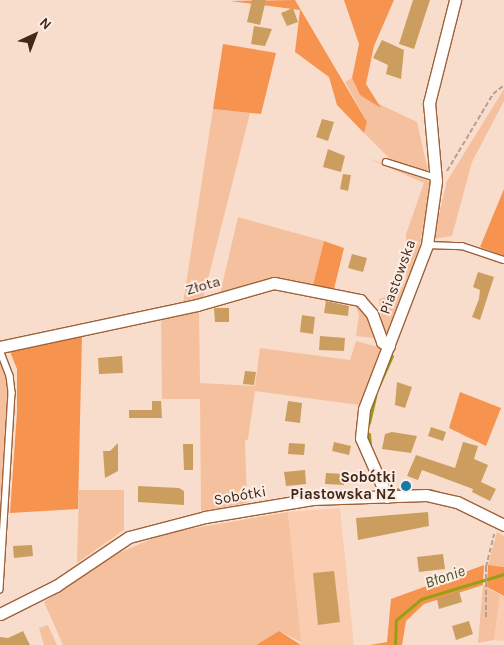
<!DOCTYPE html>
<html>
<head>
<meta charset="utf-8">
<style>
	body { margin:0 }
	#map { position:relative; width:504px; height:645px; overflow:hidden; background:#f9ddcc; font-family:Karla,sans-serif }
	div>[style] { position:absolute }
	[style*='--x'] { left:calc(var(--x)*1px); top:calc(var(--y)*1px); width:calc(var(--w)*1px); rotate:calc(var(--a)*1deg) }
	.built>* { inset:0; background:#facdb1 }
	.green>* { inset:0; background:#f5c09e }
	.forest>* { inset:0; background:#f6934e }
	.stream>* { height:3px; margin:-1.5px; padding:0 1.5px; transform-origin:1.5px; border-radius:1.5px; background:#979f16 }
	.building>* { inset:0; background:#cb9d5f }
	.path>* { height:2px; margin-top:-1px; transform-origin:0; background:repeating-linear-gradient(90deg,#b99e8d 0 5px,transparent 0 7.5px) }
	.roads { filter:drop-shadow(1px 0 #9e6239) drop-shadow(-1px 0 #9e6239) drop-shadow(0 1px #9e6239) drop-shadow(0 -1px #9e6239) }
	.service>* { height:5.5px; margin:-2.75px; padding:0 2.75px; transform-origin:2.75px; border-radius:2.75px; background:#fff }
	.minor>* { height:11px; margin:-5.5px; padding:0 5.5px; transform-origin:5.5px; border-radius:5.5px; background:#fff }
	.dots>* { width:14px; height:14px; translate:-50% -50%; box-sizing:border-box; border:2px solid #fbede5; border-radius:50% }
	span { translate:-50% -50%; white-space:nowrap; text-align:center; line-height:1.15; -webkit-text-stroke:4px #fbede5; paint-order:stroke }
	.street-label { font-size:15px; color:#422817 }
	.poi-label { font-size:15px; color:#422817; font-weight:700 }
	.right { translate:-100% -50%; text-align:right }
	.water-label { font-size:16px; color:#4e5221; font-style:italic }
	.north { position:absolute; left:10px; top:10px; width:50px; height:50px; -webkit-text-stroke:4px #fbede5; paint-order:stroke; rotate:43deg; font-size:14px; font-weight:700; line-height:20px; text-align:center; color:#422817 }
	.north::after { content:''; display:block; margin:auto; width:18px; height:22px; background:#422817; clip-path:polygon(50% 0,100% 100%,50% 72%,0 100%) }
</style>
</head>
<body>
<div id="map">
	<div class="built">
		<i style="clip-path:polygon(340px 508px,354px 645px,301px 645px,288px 512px)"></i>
		<i style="clip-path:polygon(500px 595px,504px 596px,504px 641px,494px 640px)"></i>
	</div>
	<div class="green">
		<i style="clip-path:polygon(352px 78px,360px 95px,417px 122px,428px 171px,393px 162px,364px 133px,367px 122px,345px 82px)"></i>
		<i style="clip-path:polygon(504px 89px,504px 101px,472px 162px,452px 236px,433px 239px,447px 181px)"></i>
		<i style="clip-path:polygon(213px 109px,250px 113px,203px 299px,183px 304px)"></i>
		<i style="clip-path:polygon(365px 157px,431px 182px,418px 256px,388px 337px,383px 334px,379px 299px,400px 291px,406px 279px,406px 234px,424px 183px)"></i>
		<i style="clip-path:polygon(238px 217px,324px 241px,313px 285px,279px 278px,220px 294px)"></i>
		<i style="clip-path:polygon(353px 301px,364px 310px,374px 338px,356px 336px,359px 314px)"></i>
		<i style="clip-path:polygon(199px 309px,200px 383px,255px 386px,260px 348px,350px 360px,356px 341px,381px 348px,359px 405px,255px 391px,248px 439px,245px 441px,247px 503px,201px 511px,200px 399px,162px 399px,161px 316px)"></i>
		<i style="clip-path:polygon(0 358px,7px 374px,7px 411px,0 505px)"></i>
		<i style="clip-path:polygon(79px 490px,124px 490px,124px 530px,77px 563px)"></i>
		<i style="clip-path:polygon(288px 512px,301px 642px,279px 631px,256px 645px,63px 645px,44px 602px,116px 554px,166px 533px)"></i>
		<i style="clip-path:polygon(497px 532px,504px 536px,504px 567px,488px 565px)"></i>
		<i style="clip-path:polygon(483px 585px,500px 595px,494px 640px,478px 643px)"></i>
		<i style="clip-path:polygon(48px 625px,57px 645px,44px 645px,39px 628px)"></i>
	</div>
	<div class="forest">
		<i style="clip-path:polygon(295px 0,367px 122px,364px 133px,337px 105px,329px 77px,295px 52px,300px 10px,230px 1px)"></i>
		<i style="clip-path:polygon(344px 0,394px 0,374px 46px,366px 84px,381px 108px,360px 95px,352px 78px,359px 44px)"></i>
		<i style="clip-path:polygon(223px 44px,276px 53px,261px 114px,213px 109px)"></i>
		<i style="clip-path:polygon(504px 189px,504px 256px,480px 247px)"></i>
		<i style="clip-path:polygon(324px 241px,344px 248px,334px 289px,313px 285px)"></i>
		<i style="clip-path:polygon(82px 334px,78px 509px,10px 513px,17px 412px,17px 369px,9px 349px)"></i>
		<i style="clip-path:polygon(460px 392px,501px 408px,486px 446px,449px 428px)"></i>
		<i style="clip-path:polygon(484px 565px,483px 585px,424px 604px,406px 621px,402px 645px,370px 645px,387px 642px,391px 599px)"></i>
		<i style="clip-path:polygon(488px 565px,504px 567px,504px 596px,487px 587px)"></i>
		<i style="clip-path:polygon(279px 631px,301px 645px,256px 645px)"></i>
	</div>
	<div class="stream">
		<i style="--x:379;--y:385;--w:32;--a:-66"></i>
		<i style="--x:369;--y:423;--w:28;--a:-77"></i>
		<i style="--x:369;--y:434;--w:12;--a:85"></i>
		<i style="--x:380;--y:470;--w:24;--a:52"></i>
		<i style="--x:395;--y:489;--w:7;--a:8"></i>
		<i style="--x:430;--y:490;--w:9;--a:18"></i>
		<i style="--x:395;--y:645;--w:25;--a:-88"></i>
		<i style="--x:396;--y:620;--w:33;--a:-40"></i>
		<i style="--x:421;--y:599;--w:87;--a:-16.8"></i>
	</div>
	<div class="building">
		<i style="clip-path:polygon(252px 0,266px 0,260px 25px,247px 22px)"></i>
		<i style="clip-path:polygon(413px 0,430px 0,414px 49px,399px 44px)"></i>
		<i style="clip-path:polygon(293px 8px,298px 22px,287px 26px,281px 13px)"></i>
		<i style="clip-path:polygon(254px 26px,272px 29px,265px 46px,251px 44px)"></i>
		<i style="clip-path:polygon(382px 40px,404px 50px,401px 79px,386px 74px,388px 65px,373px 58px)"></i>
		<i style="clip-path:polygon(322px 119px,334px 122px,328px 141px,316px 137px)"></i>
		<i style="clip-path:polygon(328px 149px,345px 156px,341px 172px,323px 167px)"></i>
		<i style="clip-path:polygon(343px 174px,351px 175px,348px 191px,340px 189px)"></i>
		<i style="clip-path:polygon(352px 254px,367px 258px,363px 272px,348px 268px)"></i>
		<i style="clip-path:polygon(478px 272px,494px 277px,480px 320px,472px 317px,479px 299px,480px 290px,473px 287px)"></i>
		<i style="clip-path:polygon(326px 301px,349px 306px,348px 316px,324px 313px)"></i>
		<i style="clip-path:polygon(214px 308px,229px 308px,229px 322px,215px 322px)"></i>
		<i style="clip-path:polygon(302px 315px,315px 317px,313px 334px,300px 332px)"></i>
		<i style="clip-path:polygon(320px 336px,345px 338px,344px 351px,319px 350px)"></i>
		<i style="clip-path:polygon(122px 356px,123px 373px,99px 374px,98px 358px)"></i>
		<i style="clip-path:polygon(245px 371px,256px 372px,254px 385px,243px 384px)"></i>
		<i style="clip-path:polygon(397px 382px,412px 387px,405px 408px,395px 405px)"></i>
		<i style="clip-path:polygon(152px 401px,161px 401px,162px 418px,129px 418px,129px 410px,152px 410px)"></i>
		<i style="clip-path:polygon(288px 401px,302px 403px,300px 423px,285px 421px)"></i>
		<i style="clip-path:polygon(431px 427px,446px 432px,443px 441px,428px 436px)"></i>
		<i style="clip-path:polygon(392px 432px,417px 436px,411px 453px,382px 449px,385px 434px)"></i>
		<i style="clip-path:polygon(334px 442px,351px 446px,349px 455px,332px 451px)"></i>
		<i style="clip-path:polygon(463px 442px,478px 446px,474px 459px,488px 465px,481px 482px,496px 489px,490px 501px,472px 492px,473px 489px,422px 470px,418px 480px,407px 476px,416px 455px,455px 468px)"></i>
		<i style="clip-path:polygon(118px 443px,118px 471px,105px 478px,103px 451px,110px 451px)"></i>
		<i style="clip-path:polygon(289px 443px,305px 444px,304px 455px,288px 454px)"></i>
		<i style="clip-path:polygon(183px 444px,193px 444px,193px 470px,184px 470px)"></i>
		<i style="clip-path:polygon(305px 470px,306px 484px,286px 486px,284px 472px)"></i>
		<i style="clip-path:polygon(326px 473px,344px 474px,344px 485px,325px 484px)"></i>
		<i style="clip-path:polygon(138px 486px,179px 488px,184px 491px,184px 505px,138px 502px)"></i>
		<i style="clip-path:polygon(428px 512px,429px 526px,358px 540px,356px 518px)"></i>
		<i style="clip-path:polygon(32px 545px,33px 556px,14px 558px,13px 546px)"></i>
		<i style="clip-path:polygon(443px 554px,445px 569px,419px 572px,417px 557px)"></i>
		<i style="clip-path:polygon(334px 571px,340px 622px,318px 625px,313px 573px)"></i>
		<i style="clip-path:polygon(459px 591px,462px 602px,439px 609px,437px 599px)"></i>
		<i style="clip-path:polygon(469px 621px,473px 634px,456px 640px,452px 626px)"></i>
		<i style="clip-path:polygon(23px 631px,30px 645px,0 645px,0 637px,8px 638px)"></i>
	</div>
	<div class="path">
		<i style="--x:447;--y:171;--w:90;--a:-59.1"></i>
		<i style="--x:493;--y:94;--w:14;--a:-39"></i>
		<i style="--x:486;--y:617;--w:50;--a:-90"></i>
		<i style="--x:486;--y:567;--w:34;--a:-76"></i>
	</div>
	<div class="roads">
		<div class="service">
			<i style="--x:386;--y:162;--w:52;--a:17.7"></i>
			<i style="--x:427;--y:245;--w:35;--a:2"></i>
			<i style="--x:462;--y:246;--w:44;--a:18.4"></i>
			<i style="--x:0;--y:350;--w:28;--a:69"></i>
			<i style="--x:10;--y:376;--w:17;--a:83"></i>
			<i style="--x:12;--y:393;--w:197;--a:93.5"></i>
		</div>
		<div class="minor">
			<i style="--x:0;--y:347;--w:201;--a:-12"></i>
			<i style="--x:197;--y:305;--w:80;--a:-15.9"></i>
			<i style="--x:274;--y:283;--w:88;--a:11.2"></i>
			<i style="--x:360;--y:300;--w:18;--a:49"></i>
			<i style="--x:372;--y:314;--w:30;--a:70"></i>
			<i style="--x:382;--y:342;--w:8;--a:30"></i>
			<i style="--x:387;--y:497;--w:64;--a:-113.8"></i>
			<i style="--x:361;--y:438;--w:29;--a:-84"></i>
			<i style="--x:364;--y:409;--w:176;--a:-69"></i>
			<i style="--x:427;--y:245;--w:65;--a:-82"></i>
			<i style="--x:436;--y:181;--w:78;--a:-95.1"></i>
			<i style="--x:429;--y:103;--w:106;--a:-75.8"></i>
			<i style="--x:0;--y:614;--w:63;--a:-26.6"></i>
			<i style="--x:56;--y:586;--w:88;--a:-33.9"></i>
			<i style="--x:129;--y:537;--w:79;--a:-14.7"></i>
			<i style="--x:205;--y:517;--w:109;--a:-9.5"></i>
			<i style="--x:312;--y:499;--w:114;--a:-2"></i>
			<i style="--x:426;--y:495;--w:32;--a:13"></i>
			<i style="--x:457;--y:502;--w:52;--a:26.1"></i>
		</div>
	</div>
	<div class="dots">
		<i style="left:406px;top:486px;background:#157aa6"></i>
	</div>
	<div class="street-label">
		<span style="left:398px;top:277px;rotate:-70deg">Piastowska</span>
		<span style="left:203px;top:286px;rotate:-16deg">Złota</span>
		<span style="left:240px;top:496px;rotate:-10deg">Sobótki</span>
	</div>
	<div class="poi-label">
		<span class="right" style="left:396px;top:486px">Sobótki<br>Piastowska NŻ</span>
	</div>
	<div class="water-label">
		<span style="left:445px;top:577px;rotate:-19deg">Błonie</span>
	</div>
	<div class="north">N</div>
</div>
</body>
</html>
